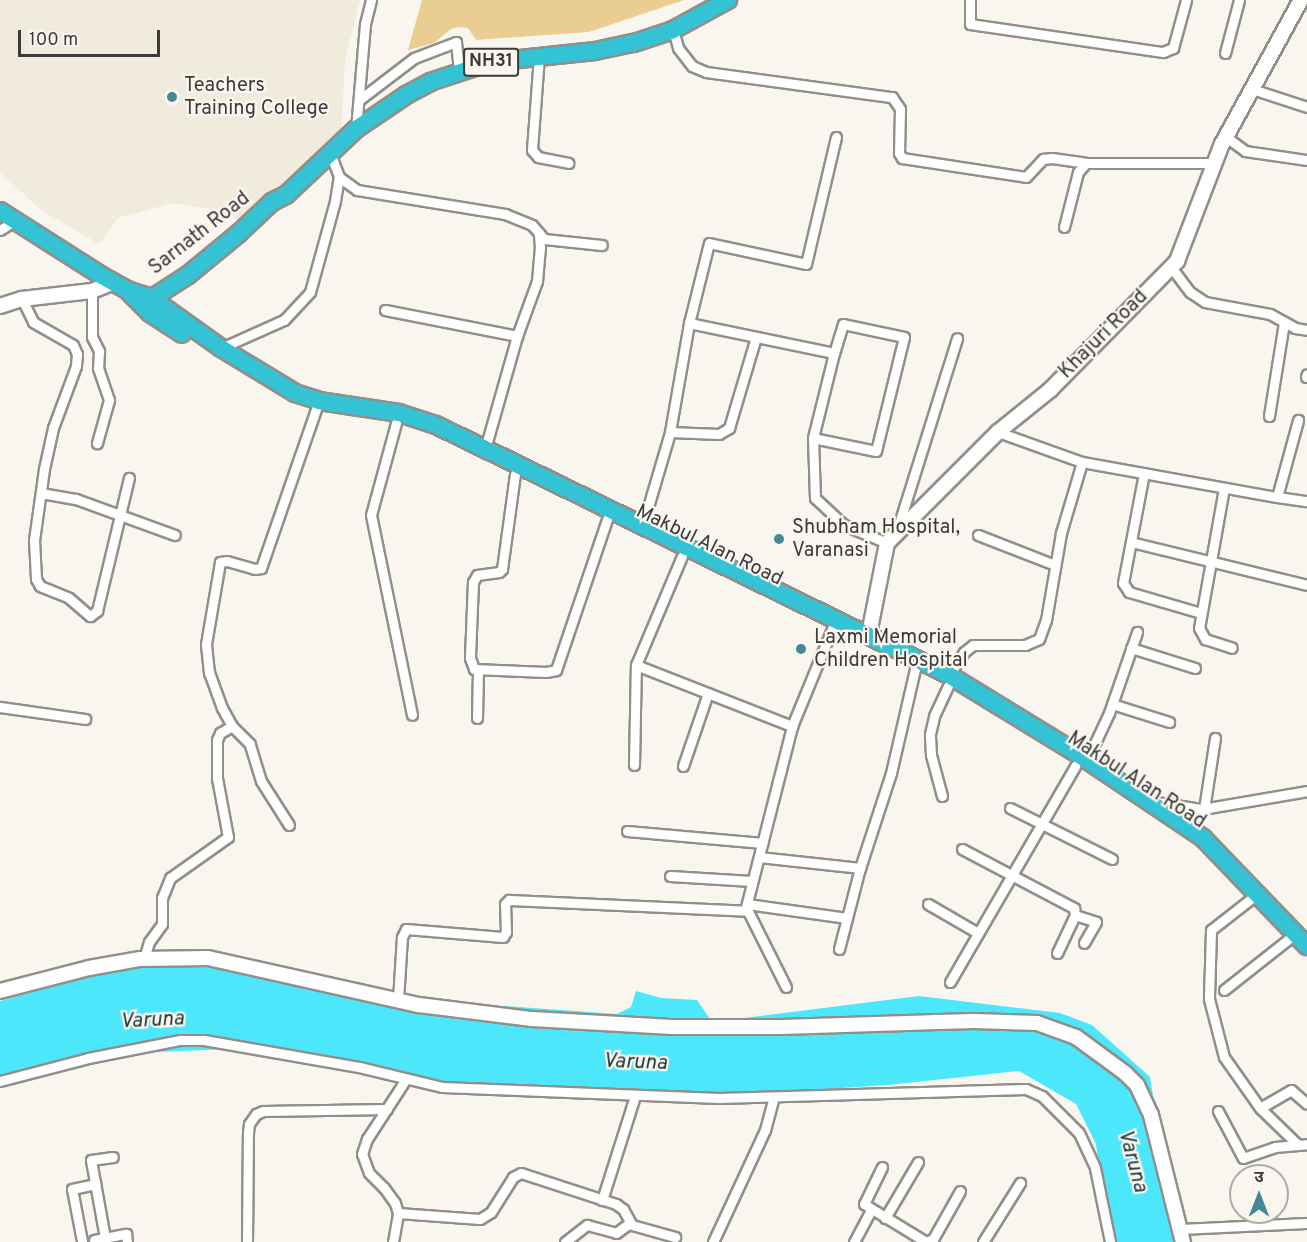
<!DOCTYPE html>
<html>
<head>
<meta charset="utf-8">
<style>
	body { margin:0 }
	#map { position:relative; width:1307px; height:1242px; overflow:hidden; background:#f9f6f0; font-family:Overpass,"Noto Sans Devanagari",sans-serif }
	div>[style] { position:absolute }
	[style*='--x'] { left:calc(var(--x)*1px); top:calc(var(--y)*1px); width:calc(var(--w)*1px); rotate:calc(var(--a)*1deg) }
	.built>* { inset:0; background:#f1ebde }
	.green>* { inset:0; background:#e9cd92 }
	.water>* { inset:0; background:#4ce7fb }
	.roads { filter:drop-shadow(2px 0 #928f8a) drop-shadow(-2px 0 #928f8a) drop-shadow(0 2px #928f8a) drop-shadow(0 -2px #928f8a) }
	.street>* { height:9px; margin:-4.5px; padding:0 4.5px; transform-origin:4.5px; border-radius:4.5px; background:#fff }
	.secondary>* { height:14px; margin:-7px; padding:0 7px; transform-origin:7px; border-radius:7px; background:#fff }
	.highway>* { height:16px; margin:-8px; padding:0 8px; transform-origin:8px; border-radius:8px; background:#33c3d5 }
	.dots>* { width:16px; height:16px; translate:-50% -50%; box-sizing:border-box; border:3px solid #f9f6f0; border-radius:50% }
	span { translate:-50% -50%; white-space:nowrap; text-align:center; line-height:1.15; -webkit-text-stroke:4.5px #f9f6f0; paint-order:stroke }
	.shield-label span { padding:2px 4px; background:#f9f6f0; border:2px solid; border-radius:4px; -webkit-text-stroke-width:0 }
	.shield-label { font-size:18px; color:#3c3b39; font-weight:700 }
	.poi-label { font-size:20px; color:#3c3b39 }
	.left { translate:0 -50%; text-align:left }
	.street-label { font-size:20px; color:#3c3b39 }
	.water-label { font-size:21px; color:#1e383b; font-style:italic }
	.north { position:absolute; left:1229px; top:1164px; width:60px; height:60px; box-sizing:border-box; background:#f9f6f0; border:2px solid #adaba7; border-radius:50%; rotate:0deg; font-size:16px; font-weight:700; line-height:24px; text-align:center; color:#3c3b39 }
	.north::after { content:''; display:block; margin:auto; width:21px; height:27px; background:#438993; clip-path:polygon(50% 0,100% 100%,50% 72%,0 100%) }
	.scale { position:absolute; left:18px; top:30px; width:142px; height:27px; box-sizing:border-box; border:3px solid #3c3b39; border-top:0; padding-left:8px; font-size:18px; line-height:21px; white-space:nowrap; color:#3c3b39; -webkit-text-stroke:4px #f9f6f0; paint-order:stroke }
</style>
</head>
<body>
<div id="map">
	<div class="built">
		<i style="clip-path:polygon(0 0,360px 0,345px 62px,341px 132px,238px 221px,228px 212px,173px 203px,118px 218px,99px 244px,41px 210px,0 172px)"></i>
	</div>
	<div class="green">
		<i style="clip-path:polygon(422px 0,684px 0,589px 32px,476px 40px,468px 28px,458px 27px,451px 29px,434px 43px,408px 50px)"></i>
	</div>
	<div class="water">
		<i style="clip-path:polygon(154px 959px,267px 963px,403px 999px,617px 1014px,631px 1007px,636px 991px,661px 998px,697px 1000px,712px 1022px,919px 996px,1060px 1013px,1092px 1025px,1150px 1077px,1176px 1236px,1180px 1242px,1108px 1242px,1096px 1144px,1076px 1104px,1019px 1071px,888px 1085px,733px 1095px,554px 1092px,417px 1079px,230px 1049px,132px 1053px,0 1086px,0 1001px)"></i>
	</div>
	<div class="roads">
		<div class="street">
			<i style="--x:970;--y:0;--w:24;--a:90"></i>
			<i style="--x:970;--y:24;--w:195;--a:8.3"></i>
			<i style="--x:1163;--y:52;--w:11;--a:-22"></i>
			<i style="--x:1173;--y:48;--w:50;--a:-74.8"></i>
			<i style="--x:673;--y:30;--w:19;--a:74"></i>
			<i style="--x:678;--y:48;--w:23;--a:52"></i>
			<i style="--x:692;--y:66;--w:15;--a:23"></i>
			<i style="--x:706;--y:72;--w:188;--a:7.7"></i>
			<i style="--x:892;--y:97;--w:14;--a:56"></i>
			<i style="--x:900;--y:109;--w:44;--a:91.3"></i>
			<i style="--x:899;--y:153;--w:6;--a:59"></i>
			<i style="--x:902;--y:158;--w:125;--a:8.7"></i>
			<i style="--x:1026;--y:177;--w:25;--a:-47"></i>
			<i style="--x:1043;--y:159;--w:9;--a:-6"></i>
			<i style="--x:1052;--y:158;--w:34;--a:8"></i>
			<i style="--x:1225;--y:53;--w:55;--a:-75.2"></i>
			<i style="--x:539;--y:56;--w:94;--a:94.3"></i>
			<i style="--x:532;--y:150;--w:9;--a:49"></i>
			<i style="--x:538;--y:157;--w:31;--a:11"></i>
			<i style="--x:1252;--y:89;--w:58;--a:18.1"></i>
			<i style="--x:359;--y:100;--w:69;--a:-37.4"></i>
			<i style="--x:414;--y:58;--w:45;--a:-20.9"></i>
			<i style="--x:456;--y:42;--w:29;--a:84"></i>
			<i style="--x:356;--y:129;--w:105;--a:-85.1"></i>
			<i style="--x:365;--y:24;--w:25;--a:-76"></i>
			<i style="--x:836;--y:137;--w:130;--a:103.3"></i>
			<i style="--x:806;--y:264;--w:99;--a:-167.8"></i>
			<i style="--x:709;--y:243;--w:82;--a:104"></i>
			<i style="--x:689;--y:323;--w:148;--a:11.7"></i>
			<i style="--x:834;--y:353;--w:88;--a:103.9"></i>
			<i style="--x:813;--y:438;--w:60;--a:88.1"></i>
			<i style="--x:815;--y:498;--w:40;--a:43"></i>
			<i style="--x:844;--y:525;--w:47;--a:22.7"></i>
			<i style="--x:1226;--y:137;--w:24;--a:36"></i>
			<i style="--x:1245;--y:151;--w:63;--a:8.3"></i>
			<i style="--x:330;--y:153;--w:26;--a:69"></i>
			<i style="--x:339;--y:177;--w:22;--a:36"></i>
			<i style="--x:357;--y:190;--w:150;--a:9.2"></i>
			<i style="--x:505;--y:214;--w:29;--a:22"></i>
			<i style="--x:532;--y:225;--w:18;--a:49"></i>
			<i style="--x:544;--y:239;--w:58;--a:5.9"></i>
			<i style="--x:1064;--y:227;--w:57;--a:-75.7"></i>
			<i style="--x:1078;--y:172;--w:12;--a:-48"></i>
			<i style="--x:1086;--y:163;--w:129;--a:0"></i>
			<i style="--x:0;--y:230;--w:17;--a:-33"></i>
			<i style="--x:1171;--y:267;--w:31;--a:53"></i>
			<i style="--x:1190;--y:292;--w:18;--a:34"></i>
			<i style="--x:1205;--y:302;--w:66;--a:10.5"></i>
			<i style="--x:1270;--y:314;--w:29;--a:29"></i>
			<i style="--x:1295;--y:328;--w:12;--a:9"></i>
			<i style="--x:92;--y:291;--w:46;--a:90"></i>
			<i style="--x:92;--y:337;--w:16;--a:63"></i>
			<i style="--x:99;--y:351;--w:17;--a:93"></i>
			<i style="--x:98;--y:368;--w:34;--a:71"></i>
			<i style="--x:109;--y:400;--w:45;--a:105.6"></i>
			<i style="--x:22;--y:299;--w:25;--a:64"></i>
			<i style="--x:33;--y:322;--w:46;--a:29.9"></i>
			<i style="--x:73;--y:345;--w:10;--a:66"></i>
			<i style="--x:77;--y:354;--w:12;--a:95"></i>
			<i style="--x:76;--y:366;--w:66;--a:110.4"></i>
			<i style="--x:53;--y:428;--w:42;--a:102.4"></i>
			<i style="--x:44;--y:469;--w:72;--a:98"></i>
			<i style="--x:34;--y:540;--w:39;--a:87"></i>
			<i style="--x:36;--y:579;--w:8;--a:60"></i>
			<i style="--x:40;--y:586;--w:31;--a:22"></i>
			<i style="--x:69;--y:598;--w:28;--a:41"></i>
			<i style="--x:90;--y:616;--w:9;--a:-36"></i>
			<i style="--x:97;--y:611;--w:137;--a:-76.5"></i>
			<i style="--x:385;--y:310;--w:135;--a:11.1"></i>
			<i style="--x:221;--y:348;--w:69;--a:-24"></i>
			<i style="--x:284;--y:320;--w:38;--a:-47"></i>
			<i style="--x:310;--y:292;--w:94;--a:-74.6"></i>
			<i style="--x:335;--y:201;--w:24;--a:-81"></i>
			<i style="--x:1306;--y:377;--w:3;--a:-72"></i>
			<i style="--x:1269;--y:416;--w:95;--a:-80.9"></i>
			<i style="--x:396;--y:423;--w:95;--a:105.2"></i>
			<i style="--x:371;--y:515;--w:204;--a:78.4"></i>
			<i style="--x:670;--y:432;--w:49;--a:2.3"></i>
			<i style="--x:719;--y:434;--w:12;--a:-31"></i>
			<i style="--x:729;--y:428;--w:95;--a:-73.5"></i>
			<i style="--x:998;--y:432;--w:89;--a:19.7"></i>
			<i style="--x:1082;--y:462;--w:198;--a:10.2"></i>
			<i style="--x:1277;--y:497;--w:80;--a:-74.7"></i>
			<i style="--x:813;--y:438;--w:64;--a:11.7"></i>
			<i style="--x:876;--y:451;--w:117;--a:-76.2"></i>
			<i style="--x:904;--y:337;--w:62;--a:-168"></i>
			<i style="--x:843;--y:324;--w:30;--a:107"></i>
			<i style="--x:485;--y:449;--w:117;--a:-74.2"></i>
			<i style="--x:517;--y:336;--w:59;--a:-70"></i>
			<i style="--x:537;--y:281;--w:33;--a:-85"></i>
			<i style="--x:540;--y:248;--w:15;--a:-94"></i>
			<i style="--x:1144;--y:473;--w:112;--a:100.8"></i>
			<i style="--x:1123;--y:583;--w:11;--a:56"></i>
			<i style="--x:1129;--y:592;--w:75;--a:16.3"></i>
			<i style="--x:515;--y:474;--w:96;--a:97.8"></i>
			<i style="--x:502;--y:569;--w:4;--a:135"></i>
			<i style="--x:499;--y:572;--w:22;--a:172"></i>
			<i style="--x:477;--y:575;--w:8;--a:120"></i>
			<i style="--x:473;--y:582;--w:76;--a:92.3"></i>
			<i style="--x:470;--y:658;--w:12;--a:70"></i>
			<i style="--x:474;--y:669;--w:72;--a:2.4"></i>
			<i style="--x:546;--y:672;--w:10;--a:-11"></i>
			<i style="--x:556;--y:670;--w:159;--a:-71.3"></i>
			<i style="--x:1224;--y:488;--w:142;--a:100.1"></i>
			<i style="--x:1199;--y:628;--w:13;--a:61"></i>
			<i style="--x:1205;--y:639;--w:28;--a:18"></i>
			<i style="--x:41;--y:493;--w:36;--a:10"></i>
			<i style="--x:76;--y:499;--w:105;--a:20"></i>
			<i style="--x:1277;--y:497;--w:30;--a:8"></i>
			<i style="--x:643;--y:524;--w:96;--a:-73.6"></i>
			<i style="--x:670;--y:432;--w:111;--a:-80.1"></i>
			<i style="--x:897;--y:530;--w:201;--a:-72.6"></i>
			<i style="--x:978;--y:535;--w:83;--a:21.3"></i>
			<i style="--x:1131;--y:542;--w:181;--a:13.7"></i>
			<i style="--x:1131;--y:648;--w:67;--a:17.4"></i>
			<i style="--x:636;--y:665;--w:168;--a:21.4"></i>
			<i style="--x:949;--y:675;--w:27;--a:-57"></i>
			<i style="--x:964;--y:652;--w:11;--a:-38"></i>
			<i style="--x:973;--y:645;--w:52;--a:0"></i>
			<i style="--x:1025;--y:645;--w:15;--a:-23"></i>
			<i style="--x:1039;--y:639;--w:20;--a:-70"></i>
			<i style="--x:1046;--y:620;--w:88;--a:-80.2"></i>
			<i style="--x:1061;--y:533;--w:74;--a:-73.5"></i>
			<i style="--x:1112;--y:704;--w:60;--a:17.5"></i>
			<i style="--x:0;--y:707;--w:86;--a:8"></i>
			<i style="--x:477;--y:718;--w:48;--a:-88.8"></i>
			<i style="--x:1087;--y:760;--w:52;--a:-64.9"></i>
			<i style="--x:1109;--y:713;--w:86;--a:-70.9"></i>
			<i style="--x:634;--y:765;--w:100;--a:-88.9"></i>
			<i style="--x:636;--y:665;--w:118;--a:-67.1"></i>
			<i style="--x:683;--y:766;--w:77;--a:-71.1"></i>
			<i style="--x:942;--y:796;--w:42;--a:-105"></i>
			<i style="--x:931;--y:755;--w:21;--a:-93"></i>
			<i style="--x:930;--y:734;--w:18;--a:-77"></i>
			<i style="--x:934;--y:716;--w:33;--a:-65"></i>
			<i style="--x:1156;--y:802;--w:47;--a:8.7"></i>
			<i style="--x:1202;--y:809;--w:107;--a:-9.7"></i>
			<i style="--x:1010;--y:808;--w:114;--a:26.6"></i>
			<i style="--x:1204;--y:809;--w:72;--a:-81.2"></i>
			<i style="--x:289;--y:825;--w:52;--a:-122.5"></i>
			<i style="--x:261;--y:781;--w:39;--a:-107"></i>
			<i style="--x:250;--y:744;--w:25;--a:-135"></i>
			<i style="--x:232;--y:726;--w:21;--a:-119"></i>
			<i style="--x:222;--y:708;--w:37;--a:-110"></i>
			<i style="--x:209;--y:673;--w:29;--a:-96"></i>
			<i style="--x:206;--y:644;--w:83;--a:-80.3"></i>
			<i style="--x:220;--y:562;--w:7;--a:-8"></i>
			<i style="--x:227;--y:561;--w:29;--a:16"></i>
			<i style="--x:255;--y:569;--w:6;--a:-9"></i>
			<i style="--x:261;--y:568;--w:168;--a:-70.9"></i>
			<i style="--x:627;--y:831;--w:136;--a:5.1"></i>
			<i style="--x:962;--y:849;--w:127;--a:27.8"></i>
			<i style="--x:1074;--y:908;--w:7;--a:82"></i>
			<i style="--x:1075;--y:915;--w:42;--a:115.3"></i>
			<i style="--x:759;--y:857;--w:102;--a:6.2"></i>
			<i style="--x:670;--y:876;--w:82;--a:3.5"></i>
			<i style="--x:1257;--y:894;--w:58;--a:142"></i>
			<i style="--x:1211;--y:930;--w:69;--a:91.7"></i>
			<i style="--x:1209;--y:999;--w:60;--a:75.5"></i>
			<i style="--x:1224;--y:1057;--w:62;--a:54.8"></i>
			<i style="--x:1260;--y:1108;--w:36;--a:-30"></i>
			<i style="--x:1291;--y:1090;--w:21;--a:41"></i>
			<i style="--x:747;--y:904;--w:101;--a:8"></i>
			<i style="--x:928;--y:904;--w:58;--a:30.1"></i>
			<i style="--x:1075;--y:915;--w:22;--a:18"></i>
			<i style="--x:1096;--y:922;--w:24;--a:120"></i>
			<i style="--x:839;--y:949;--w:84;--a:-75.5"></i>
			<i style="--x:860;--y:868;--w:100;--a:-71.9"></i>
			<i style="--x:891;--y:773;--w:107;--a:-77"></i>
			<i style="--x:915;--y:669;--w:11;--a:-63"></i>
			<i style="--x:144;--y:959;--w:18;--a:-74"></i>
			<i style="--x:149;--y:942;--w:22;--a:-54"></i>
			<i style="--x:162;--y:924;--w:26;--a:-90"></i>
			<i style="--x:162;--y:898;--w:22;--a:-68"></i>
			<i style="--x:170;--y:878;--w:71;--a:-35.3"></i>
			<i style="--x:228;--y:837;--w:60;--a:-100.6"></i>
			<i style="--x:217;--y:778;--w:38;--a:-90"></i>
			<i style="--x:217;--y:740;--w:8;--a:-67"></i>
			<i style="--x:220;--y:733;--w:14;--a:-30"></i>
			<i style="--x:950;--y:982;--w:250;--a:-59.9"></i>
			<i style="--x:786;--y:987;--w:89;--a:-116.6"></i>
			<i style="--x:746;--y:907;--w:187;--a:-75.7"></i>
			<i style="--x:792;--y:726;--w:105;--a:-67.6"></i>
			<i style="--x:1224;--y:990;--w:90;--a:-38.3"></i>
			<i style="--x:398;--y:1000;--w:63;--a:-86.4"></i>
			<i style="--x:402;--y:937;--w:9;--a:-63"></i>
			<i style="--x:406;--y:929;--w:97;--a:4.7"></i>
			<i style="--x:503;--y:937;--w:6;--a:-59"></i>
			<i style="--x:506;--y:932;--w:28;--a:-92"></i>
			<i style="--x:505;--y:904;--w:6;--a:-45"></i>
			<i style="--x:509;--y:900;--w:239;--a:2.6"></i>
			<i style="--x:0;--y:1081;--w:91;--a:-14.6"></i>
			<i style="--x:88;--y:1058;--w:94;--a:-11.1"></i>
			<i style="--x:180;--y:1040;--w:24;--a:0"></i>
			<i style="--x:204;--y:1040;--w:157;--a:9.9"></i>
			<i style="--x:359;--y:1067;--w:85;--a:13.5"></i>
			<i style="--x:442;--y:1087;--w:277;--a:2.3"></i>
			<i style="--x:719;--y:1098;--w:307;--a:-1.7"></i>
			<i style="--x:1026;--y:1089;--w:17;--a:24"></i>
			<i style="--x:1042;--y:1096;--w:52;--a:45"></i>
			<i style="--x:1079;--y:1133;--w:38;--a:65"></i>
			<i style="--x:1095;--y:1168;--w:76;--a:78.5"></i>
			<i style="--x:1260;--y:1108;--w:53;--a:44.2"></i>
			<i style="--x:1218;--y:1111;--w:53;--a:62"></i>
			<i style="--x:1243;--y:1158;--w:34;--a:-19"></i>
			<i style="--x:1275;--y:1147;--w:32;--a:-5"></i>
			<i style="--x:882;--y:1167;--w:41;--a:115.9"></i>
			<i style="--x:864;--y:1204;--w:73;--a:31.5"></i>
			<i style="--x:926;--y:1242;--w:8;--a:-23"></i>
			<i style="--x:933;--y:1239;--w:55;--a:-60.6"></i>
			<i style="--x:602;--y:1200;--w:109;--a:-72.4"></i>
			<i style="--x:398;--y:1213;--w:82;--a:4.2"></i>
			<i style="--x:480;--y:1219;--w:13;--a:-32"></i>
			<i style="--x:491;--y:1212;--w:41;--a:-57.8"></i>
			<i style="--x:513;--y:1177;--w:9;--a:-27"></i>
			<i style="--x:521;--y:1173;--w:100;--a:18.1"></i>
			<i style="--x:616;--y:1204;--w:9;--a:36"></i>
			<i style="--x:623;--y:1209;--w:18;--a:61"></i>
			<i style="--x:632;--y:1225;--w:45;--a:15.6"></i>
			<i style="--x:885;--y:1218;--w:65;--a:-59.5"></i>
			<i style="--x:1180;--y:1229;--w:127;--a:-2.7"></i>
			<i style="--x:105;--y:1238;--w:79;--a:-100.2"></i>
			<i style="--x:91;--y:1160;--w:22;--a:-8"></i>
			<i style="--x:94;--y:1240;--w:33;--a:-11"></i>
			<i style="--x:126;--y:1234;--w:8;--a:83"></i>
			<i style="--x:82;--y:1241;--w:53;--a:-100.9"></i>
			<i style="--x:72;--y:1189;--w:24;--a:-12"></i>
			<i style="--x:247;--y:1242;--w:109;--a:-89.5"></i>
			<i style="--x:248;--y:1133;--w:9;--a:-84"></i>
			<i style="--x:249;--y:1124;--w:12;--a:-55"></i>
			<i style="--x:256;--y:1114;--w:8;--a:-23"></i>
			<i style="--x:263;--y:1111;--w:124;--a:-0.9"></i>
			<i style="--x:393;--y:1242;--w:29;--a:-80"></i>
			<i style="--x:398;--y:1213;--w:10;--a:-107"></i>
			<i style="--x:395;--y:1203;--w:19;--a:-126"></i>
			<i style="--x:384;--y:1188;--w:21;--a:-135"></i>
			<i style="--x:369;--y:1173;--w:20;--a:-110"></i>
			<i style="--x:362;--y:1154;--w:16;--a:-72"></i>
			<i style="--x:367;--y:1139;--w:72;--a:-57"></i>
			<i style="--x:565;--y:1242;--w:28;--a:-38"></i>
			<i style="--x:587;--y:1225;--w:30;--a:15"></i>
			<i style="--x:616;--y:1233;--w:17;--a:-36"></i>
			<i style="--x:713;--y:1242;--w:123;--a:-65.1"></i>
			<i style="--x:765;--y:1130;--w:34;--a:-75"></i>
			<i style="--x:854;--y:1242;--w:36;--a:-62"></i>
			<i style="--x:983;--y:1242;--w:70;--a:-57.9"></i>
		</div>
		<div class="secondary">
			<i style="--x:0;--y:306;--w:23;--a:-18"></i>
			<i style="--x:22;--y:299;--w:70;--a:-6.5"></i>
			<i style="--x:92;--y:291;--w:24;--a:-22"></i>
			<i style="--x:869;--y:634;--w:93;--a:-78.8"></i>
			<i style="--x:887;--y:543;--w:157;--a:-45"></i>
			<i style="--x:998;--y:432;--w:67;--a:-38.9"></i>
			<i style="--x:1050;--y:390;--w:181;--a:-45.4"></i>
			<i style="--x:1177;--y:261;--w:125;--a:-69"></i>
			<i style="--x:1222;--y:144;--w:164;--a:-61.3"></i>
			<i style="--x:0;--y:991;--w:92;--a:-14.5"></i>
			<i style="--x:89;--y:968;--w:52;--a:-10"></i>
			<i style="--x:140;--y:959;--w:68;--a:-0.8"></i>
			<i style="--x:208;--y:958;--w:216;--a:12.6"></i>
			<i style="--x:419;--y:1005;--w:114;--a:7.1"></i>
			<i style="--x:532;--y:1019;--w:140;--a:3.3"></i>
			<i style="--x:672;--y:1027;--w:109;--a:0"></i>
			<i style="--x:781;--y:1027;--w:193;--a:-1.8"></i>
			<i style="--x:974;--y:1021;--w:63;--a:1.8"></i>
			<i style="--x:1037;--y:1023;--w:41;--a:19.7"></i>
			<i style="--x:1076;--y:1037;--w:61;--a:36.3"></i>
			<i style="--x:1125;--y:1073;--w:17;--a:45"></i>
			<i style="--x:1137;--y:1085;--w:33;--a:65"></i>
			<i style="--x:1151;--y:1115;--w:131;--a:75.9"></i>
		</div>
		<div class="highway">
			<i style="--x:0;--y:211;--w:121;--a:32.5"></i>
			<i style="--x:102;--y:276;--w:29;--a:29"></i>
			<i style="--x:127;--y:290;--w:25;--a:18"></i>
			<i style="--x:151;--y:298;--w:86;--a:35.5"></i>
			<i style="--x:221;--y:348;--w:87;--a:31.3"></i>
			<i style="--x:295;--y:393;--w:25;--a:18"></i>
			<i style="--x:319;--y:401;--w:81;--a:8.5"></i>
			<i style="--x:399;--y:413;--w:39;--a:18"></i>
			<i style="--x:436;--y:425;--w:571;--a:25.98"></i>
			<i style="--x:949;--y:675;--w:155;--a:31.5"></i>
			<i style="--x:1081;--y:756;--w:147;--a:33.9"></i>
			<i style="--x:1203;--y:838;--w:150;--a:46.1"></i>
			<i style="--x:130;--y:293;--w:28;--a:45"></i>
			<i style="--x:150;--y:313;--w:38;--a:33"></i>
			<i style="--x:143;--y:304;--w:54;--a:-32.8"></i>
			<i style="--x:188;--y:275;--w:65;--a:-39.4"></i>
			<i style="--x:238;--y:234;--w:47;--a:-43.3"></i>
			<i style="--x:272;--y:202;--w:16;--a:-27"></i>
			<i style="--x:286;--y:195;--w:96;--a:-43.3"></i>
			<i style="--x:356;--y:129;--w:60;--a:-34.2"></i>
			<i style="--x:406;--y:95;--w:27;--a:-28"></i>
			<i style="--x:430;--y:82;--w:64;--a:-18.2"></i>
			<i style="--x:491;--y:62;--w:105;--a:-6"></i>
			<i style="--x:595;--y:51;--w:40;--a:-12"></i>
			<i style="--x:634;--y:43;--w:41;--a:-18.4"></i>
			<i style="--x:673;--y:30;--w:63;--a:-28.6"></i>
		</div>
	</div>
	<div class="dots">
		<i style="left:172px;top:97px;background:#438993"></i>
		<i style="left:779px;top:539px;background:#438993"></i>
		<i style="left:801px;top:649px;background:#438993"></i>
	</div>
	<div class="shield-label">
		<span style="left:491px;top:62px">NH31</span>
	</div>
	<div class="poi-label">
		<span class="left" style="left:184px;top:98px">Teachers<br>Training College</span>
		<span class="left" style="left:792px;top:540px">Shubham Hospital,<br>Varanasi</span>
		<span class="left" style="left:814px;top:650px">Laxmi Memorial<br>Children Hospital</span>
	</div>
	<div class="street-label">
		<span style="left:200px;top:234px;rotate:-38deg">Sarnath Road</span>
		<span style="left:1104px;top:335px;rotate:-45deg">Khajuri Road</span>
		<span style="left:709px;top:546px;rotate:26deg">Makbul Alan Road</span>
		<span style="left:1136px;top:781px;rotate:33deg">Makbul Alan Road</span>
	</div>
	<div class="water-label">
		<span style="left:152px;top:1021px;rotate:-3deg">Varuna</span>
		<span style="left:635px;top:1063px;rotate:2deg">Varuna</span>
		<span style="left:1132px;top:1161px;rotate:75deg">Varuna</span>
	</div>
	<div class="north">उ</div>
	<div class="scale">100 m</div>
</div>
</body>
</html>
